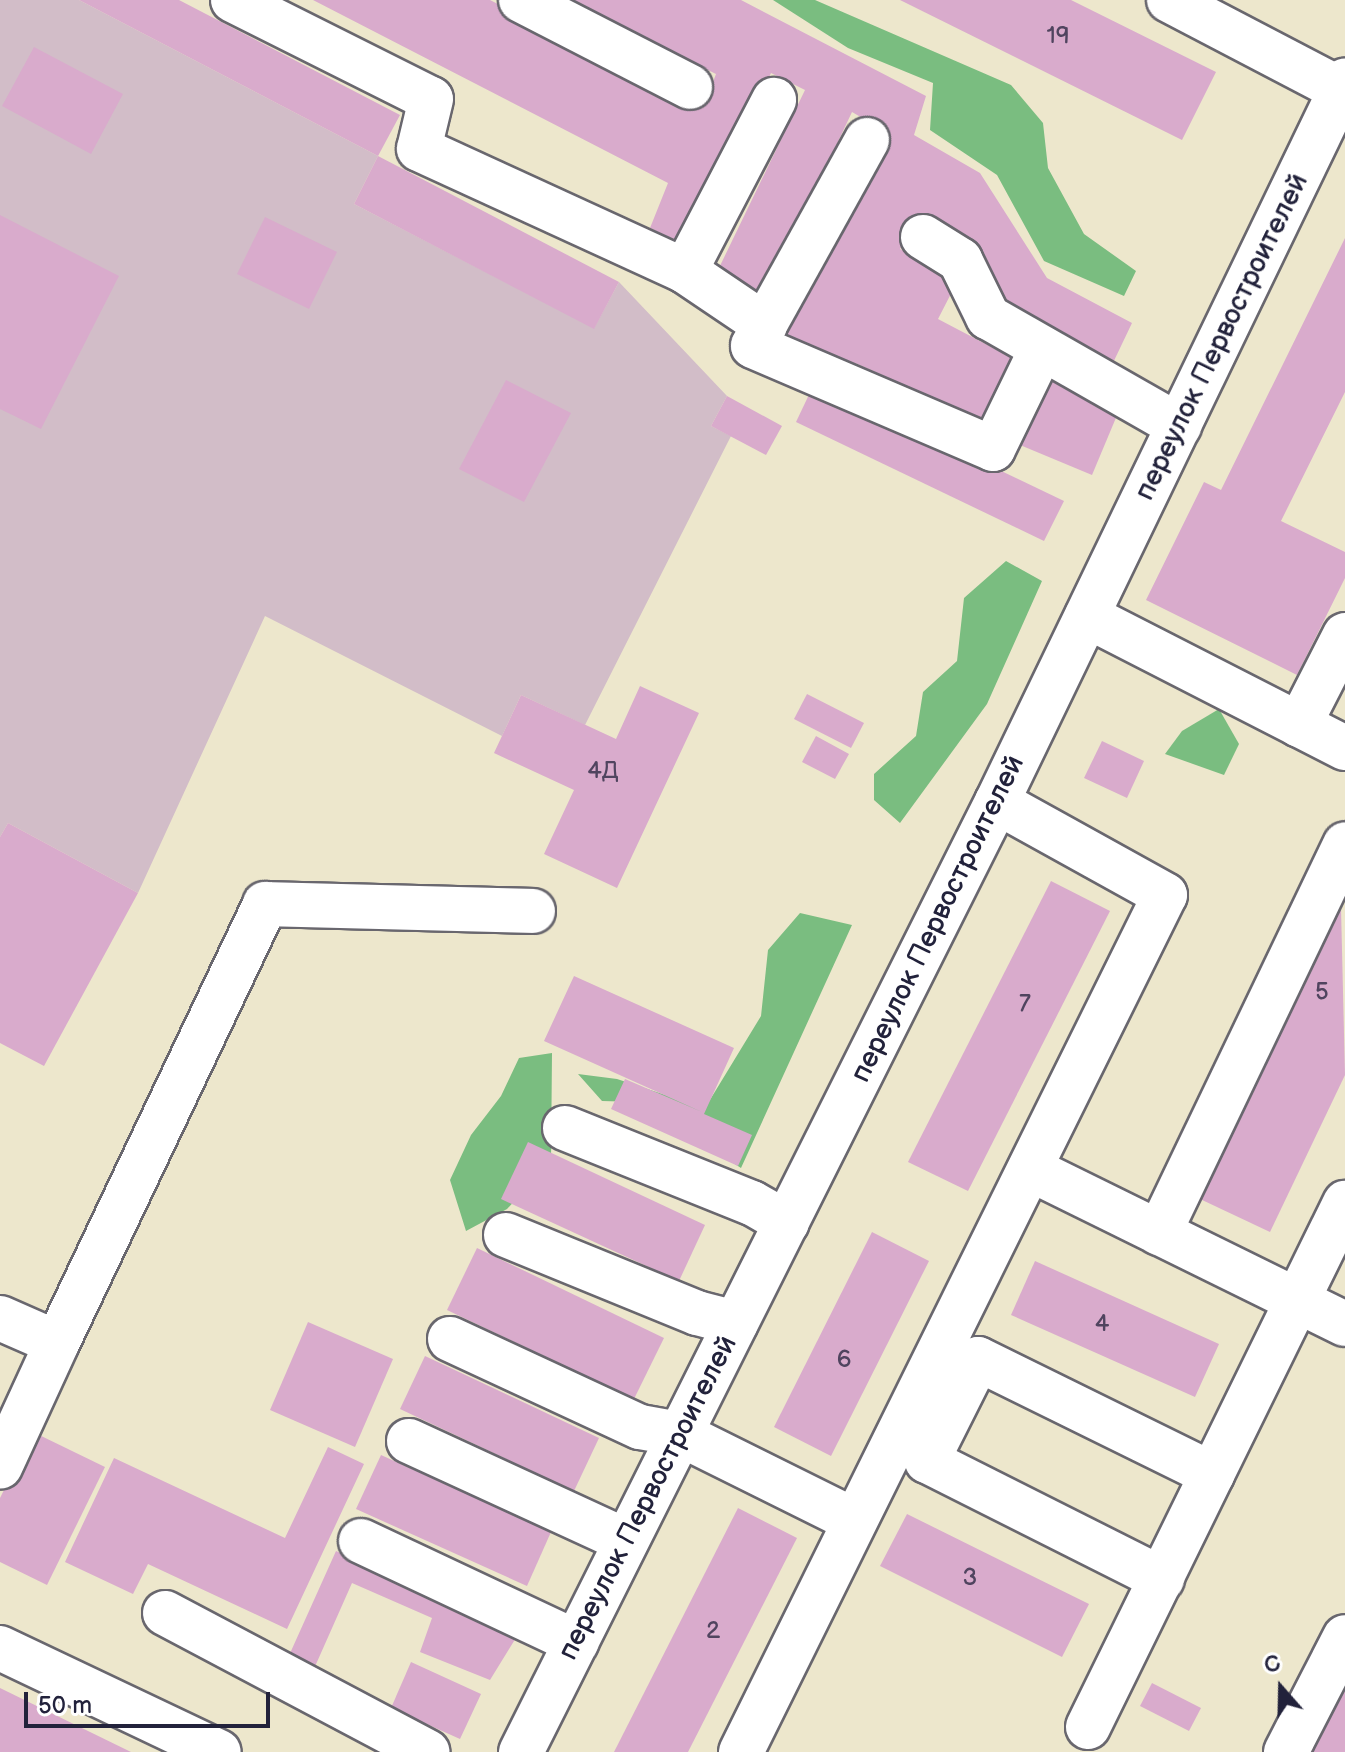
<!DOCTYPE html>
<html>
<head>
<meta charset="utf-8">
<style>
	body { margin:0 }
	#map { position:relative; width:1345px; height:1752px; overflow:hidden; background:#ede7cc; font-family:"Balsamiq Sans",sans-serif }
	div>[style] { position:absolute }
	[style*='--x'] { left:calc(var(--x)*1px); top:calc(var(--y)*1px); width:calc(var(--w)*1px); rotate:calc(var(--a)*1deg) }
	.industrial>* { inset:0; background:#d2bdc8 }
	.forest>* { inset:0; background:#7abd80 }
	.building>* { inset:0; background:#d9abcc }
	.roads { filter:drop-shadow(2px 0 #69676e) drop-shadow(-2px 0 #69676e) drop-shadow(0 2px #69676e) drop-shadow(0 -2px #69676e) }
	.minor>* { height:44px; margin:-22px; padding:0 22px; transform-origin:22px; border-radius:22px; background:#fff }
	span { translate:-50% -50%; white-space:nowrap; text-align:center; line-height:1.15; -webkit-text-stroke:6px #fff; paint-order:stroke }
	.number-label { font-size:24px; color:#50445f }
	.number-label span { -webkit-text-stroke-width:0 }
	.street-label { font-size:28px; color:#22223b }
	.north { position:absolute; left:1241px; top:1648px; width:80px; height:80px; -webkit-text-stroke:6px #fff; paint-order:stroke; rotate:340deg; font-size:22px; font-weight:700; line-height:32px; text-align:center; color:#22223b }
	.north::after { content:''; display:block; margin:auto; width:28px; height:36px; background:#22223b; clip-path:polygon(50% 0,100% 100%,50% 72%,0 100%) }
	.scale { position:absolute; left:24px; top:1692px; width:246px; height:36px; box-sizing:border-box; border:4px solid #22223b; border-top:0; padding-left:10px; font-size:24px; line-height:28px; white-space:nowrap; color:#22223b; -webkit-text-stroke:6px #fff; paint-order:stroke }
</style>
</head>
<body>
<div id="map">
	<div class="industrial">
		<i style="clip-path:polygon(0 0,79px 0,378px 156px,354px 204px,594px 328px,619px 282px,727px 396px,711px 426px,731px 436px,585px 725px,521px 695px,502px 736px,265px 616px,138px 893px,8px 823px,0 837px)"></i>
	</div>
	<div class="forest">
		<i style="clip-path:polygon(773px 0,815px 0,1011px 85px,1043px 123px,1048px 168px,1084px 234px,1136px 271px,1124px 296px,1044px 261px,997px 175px,930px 130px,933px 83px,848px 48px)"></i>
		<i style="clip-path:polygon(1006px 561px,1042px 581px,987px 704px,900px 823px,874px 800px,874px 774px,916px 736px,923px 692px,957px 661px,964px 598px)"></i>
		<i style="clip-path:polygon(1219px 709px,1239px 744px,1224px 775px,1165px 754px,1182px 731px)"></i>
		<i style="clip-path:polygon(800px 913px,852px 925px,741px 1168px,638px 1102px,602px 1101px,578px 1074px,617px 1079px,705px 1108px,761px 1016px,768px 950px)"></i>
		<i style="clip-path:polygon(552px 1053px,551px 1162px,507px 1209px,466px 1231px,450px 1180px,471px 1135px,501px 1096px,519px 1058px)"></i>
	</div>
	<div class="building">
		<i style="clip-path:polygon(79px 0,179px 0,400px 115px,378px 156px)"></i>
		<i style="clip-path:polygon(313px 0,490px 0,703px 108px,716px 74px,566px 0,741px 0,926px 96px,914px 135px,980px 173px,1047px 278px,1132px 323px,1111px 367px,1015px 321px,964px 238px,917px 215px,900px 249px,957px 282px,938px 319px,1016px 360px,981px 419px,855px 363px,842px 364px,778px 338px,883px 130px,852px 112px,766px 294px,717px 272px,805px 90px,771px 73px,689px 247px,650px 228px,668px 183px)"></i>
		<i style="clip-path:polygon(900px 0,1071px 0,1216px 72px,1182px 140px)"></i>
		<i style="clip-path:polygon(34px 47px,123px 94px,91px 154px,2px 106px)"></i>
		<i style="clip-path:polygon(378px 156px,619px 282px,594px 329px,354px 204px)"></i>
		<i style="clip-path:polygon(0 215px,119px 276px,41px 429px,0 409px)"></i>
		<i style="clip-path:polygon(265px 217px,337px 252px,309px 309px,237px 274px)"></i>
		<i style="clip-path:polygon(1345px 238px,1345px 392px,1281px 521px,1345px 552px,1345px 578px,1297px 675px,1146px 600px,1204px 482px,1221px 490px)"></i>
		<i style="clip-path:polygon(1051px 371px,1123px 401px,1092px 475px,1020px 445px)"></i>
		<i style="clip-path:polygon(506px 380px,571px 413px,524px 502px,459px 469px)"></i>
		<i style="clip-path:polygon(815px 382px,1064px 501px,1044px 541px,796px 422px)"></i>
		<i style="clip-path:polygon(727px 396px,782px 426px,766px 455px,711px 426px)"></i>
		<i style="clip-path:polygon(640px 686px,699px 713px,617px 888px,544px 854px,574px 790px,494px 753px,521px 695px,616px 739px)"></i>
		<i style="clip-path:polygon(807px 694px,864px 723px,851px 748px,794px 719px)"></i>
		<i style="clip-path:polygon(816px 736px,849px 754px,835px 779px,802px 762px)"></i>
		<i style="clip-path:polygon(1102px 741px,1144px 761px,1127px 798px,1084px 778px)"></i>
		<i style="clip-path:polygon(8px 823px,138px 893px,44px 1066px,0 1043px,0 837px)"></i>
		<i style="clip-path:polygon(1051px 881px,1110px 911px,968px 1191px,908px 1162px)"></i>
		<i style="clip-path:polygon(1341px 908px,1345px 1075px,1270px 1232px,1200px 1199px)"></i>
		<i style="clip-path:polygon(574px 976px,734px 1048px,704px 1114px,752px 1135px,738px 1166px,611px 1109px,625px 1079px,702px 1112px,544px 1041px)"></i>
		<i style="clip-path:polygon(528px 1142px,705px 1225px,679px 1281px,501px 1199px)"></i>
		<i style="clip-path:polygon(872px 1232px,929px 1261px,831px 1456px,774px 1427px)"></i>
		<i style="clip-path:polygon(477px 1248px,664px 1338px,634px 1399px,447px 1310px)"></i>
		<i style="clip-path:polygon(1035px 1261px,1219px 1344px,1195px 1397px,1011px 1315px)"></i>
		<i style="clip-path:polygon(308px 1322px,393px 1359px,355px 1447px,270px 1410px)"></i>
		<i style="clip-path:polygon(425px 1356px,599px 1438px,574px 1491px,400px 1409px)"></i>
		<i style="clip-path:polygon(33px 1432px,105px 1467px,47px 1585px,0 1562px,0 1498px)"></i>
		<i style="clip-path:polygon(328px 1447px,364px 1464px,287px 1629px,148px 1564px,133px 1594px,65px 1562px,114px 1458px,285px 1538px)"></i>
		<i style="clip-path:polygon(381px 1455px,551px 1532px,527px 1586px,356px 1509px)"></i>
		<i style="clip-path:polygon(738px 1508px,797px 1538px,688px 1752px,614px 1752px)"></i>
		<i style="clip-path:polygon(907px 1514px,1089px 1604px,1062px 1657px,880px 1566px)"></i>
		<i style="clip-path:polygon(336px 1551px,519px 1633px,490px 1680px,420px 1652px,432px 1618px,352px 1583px,313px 1671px,287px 1660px)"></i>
		<i style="clip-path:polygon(411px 1662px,481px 1694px,460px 1739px,391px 1708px)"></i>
		<i style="clip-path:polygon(1345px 1673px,1345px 1752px,1308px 1752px)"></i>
		<i style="clip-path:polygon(1152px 1683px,1201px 1708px,1189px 1731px,1140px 1706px)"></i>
		<i style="clip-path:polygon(0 1688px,131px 1752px,0 1752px)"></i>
	</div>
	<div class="roads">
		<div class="minor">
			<i style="--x:233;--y:0;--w:221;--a:26.6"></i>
			<i style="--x:431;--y:99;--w:51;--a:103.5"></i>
			<i style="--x:419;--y:149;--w:293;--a:24.6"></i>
			<i style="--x:521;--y:0;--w:190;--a:27.2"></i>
			<i style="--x:1169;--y:0;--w:194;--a:27.6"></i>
			<i style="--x:867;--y:140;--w:235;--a:119"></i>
			<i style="--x:753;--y:346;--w:261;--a:23.2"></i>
			<i style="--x:993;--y:449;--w:112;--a:-64.1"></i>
			<i style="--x:923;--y:237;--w:44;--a:31.9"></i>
			<i style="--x:960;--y:260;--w:64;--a:63.8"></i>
			<i style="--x:988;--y:317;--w:220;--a:29.7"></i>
			<i style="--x:765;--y:325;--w:97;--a:-146"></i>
			<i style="--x:685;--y:271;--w:193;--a:-62.5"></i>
			<i style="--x:1087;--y:616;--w:290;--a:27.1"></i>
			<i style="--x:1299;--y:725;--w:101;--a:-62.9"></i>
			<i style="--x:565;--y:1128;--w:201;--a:21.9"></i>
			<i style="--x:752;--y:1203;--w:40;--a:29.7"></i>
			<i style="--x:1030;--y:1169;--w:351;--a:26.2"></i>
			<i style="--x:1159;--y:1233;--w:431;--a:-64.4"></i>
			<i style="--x:506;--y:1235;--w:206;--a:22.2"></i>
			<i style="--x:697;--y:1313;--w:40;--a:14.4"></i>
			<i style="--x:0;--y:1318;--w:62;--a:23.7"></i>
			<i style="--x:57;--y:1343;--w:136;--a:114.7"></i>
			<i style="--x:450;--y:1339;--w:209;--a:24.9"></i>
			<i style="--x:640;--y:1427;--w:41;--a:9.9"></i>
			<i style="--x:680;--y:1434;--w:195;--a:26.4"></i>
			<i style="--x:57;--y:1343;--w:486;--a:-64.6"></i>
			<i style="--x:265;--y:904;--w:268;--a:1.5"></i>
			<i style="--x:409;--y:1441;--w:239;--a:24.7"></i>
			<i style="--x:361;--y:1541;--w:238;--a:25.2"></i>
			<i style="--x:1162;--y:1579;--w:263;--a:-153.3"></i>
			<i style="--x:927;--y:1461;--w:114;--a:-63.4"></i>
			<i style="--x:978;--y:1359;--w:261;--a:26.2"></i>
			<i style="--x:165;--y:1613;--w:297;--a:27.9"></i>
			<i style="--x:0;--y:1648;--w:242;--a:25.4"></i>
			<i style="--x:1088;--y:1727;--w:584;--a:-63.87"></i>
			<i style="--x:521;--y:1752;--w:1063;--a:-63.39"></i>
			<i style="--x:997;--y:802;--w:801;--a:-64.24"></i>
			<i style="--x:741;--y:1752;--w:956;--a:-63.68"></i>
			<i style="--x:1165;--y:895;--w:192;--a:-151"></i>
			<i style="--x:1286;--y:1752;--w:129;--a:-62.8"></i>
		</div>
	</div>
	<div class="number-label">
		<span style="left:1058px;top:36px">19</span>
		<span style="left:603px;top:771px">4Д</span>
		<span style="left:1322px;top:992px">5</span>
		<span style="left:1025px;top:1004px">7</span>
		<span style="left:1102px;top:1324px">4</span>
		<span style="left:844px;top:1360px">6</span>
		<span style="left:970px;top:1578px">3</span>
		<span style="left:713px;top:1631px">2</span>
	</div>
	<div class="street-label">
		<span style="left:1222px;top:337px;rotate:-64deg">переулок Первостроителей</span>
		<span style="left:938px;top:919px;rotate:-64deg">переулок Первостроителей</span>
		<span style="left:648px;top:1498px;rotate:-63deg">переулок Первостроителей</span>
	</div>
	<div class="north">С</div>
	<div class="scale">50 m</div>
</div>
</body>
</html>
